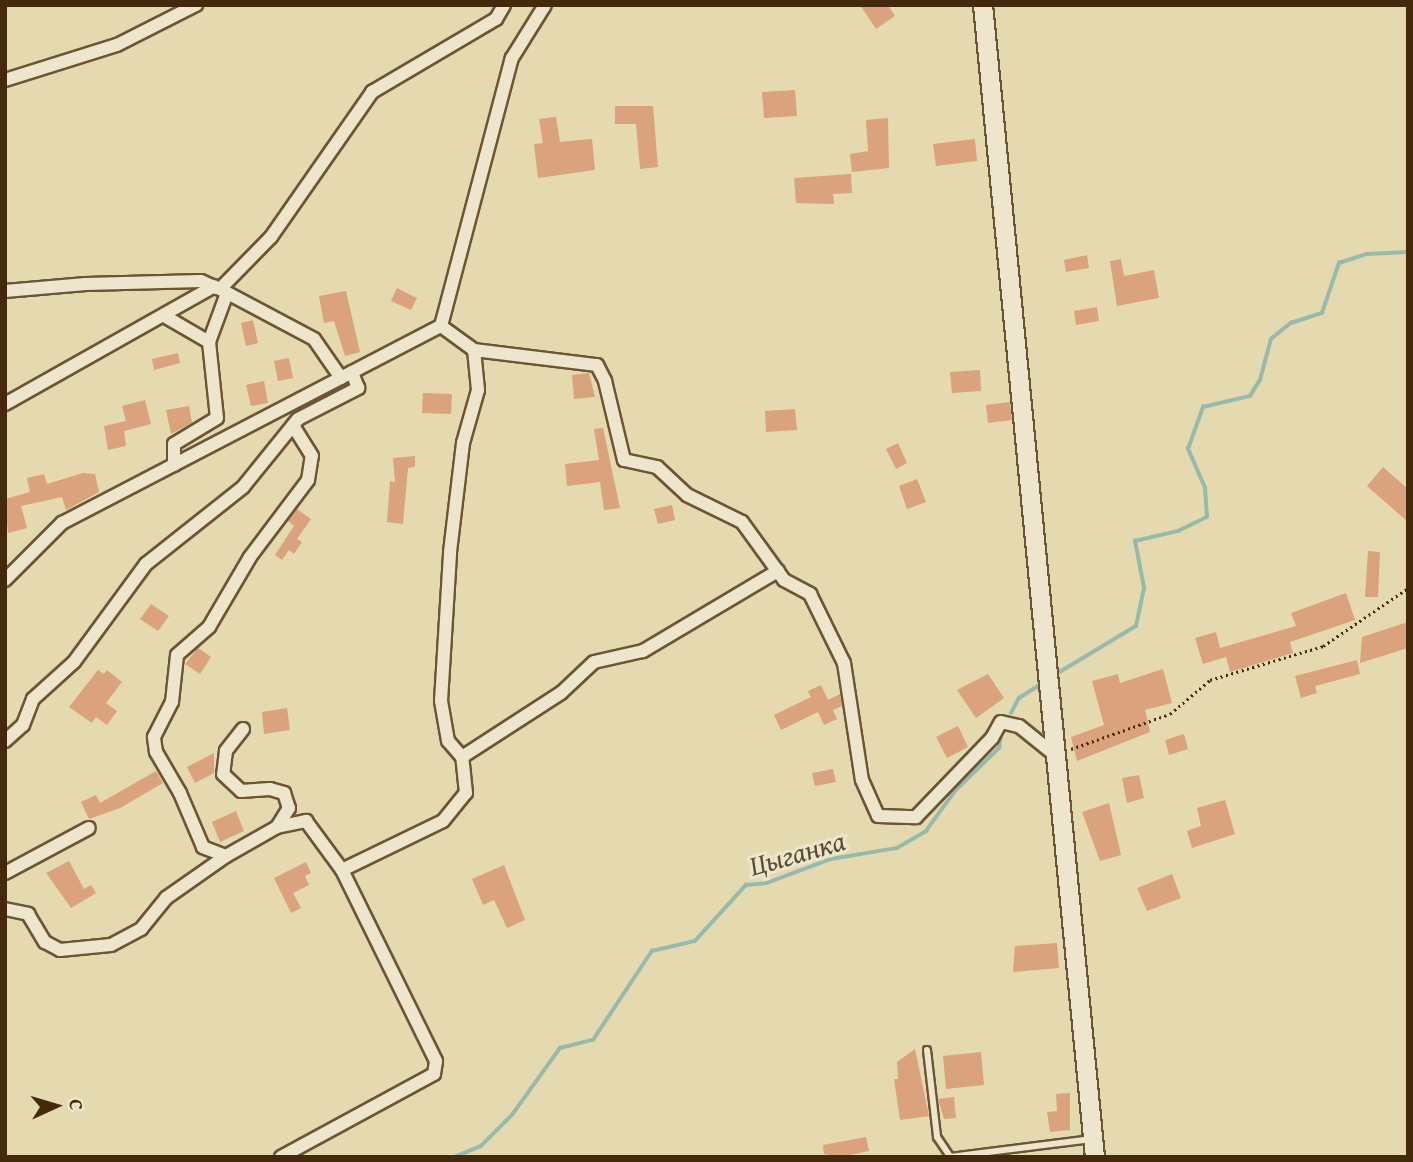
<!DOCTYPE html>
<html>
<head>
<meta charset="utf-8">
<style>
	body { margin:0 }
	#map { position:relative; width:1413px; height:1162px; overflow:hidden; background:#e5d9b0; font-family:"Gentium Book Plus",serif }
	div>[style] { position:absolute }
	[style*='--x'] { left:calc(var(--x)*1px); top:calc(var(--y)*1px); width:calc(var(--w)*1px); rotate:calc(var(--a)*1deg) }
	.stream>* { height:3.5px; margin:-1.75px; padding:0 1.75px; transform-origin:1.75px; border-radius:1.75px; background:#96baab }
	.building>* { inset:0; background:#daa27d }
	.path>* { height:2.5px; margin-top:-1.25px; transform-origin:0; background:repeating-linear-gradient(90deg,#44290c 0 2px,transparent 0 5.5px) }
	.roads { filter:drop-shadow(2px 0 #6c5535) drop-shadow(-2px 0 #6c5535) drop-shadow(0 2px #6c5535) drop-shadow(0 -2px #6c5535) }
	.lane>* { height:6px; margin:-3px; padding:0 3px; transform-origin:3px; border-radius:3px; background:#eee6cc }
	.street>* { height:12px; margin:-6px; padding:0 6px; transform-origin:6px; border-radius:6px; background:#eee6cc }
	.secondary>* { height:18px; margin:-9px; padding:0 9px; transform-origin:9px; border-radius:9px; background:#eee6cc }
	span { translate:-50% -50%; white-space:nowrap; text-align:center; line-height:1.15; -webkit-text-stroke:6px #eee6cc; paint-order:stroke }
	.water-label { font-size:28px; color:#584d34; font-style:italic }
	.frame { position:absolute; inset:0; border:7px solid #44290c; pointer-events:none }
	.north { position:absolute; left:21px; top:1071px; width:70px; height:70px; -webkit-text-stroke:5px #eee6cc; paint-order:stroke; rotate:86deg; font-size:19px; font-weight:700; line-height:28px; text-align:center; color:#44290c }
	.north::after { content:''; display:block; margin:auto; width:24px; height:32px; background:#44290c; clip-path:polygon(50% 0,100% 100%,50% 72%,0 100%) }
</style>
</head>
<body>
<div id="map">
	<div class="stream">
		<i style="--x:1058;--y:673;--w:91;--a:-31.1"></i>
		<i style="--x:1136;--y:626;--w:39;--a:-78"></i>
		<i style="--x:1144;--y:588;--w:48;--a:-100.8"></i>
		<i style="--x:1135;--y:541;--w:44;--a:-13.1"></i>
		<i style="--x:1178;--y:531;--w:32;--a:-26"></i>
		<i style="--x:1207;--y:517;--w:29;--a:-94"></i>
		<i style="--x:1205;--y:488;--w:43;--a:-113.6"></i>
		<i style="--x:1188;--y:449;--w:45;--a:-70.3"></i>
		<i style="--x:1203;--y:407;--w:48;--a:-13.2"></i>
		<i style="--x:1250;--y:396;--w:19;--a:-58"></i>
		<i style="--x:1260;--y:380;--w:42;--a:-75"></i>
		<i style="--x:1271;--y:339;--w:26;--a:-39"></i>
		<i style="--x:1291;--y:323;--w:33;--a:-18"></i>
		<i style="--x:1322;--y:313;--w:53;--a:-71.2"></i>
		<i style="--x:1339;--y:263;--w:29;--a:-18"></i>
		<i style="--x:1367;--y:254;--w:41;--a:-2.8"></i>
		<i style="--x:1011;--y:713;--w:17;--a:-62"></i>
		<i style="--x:1019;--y:698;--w:22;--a:-32"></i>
		<i style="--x:414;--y:1157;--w:2;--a:0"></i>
		<i style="--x:454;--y:1157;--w:29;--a:-22"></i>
		<i style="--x:481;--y:1146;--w:44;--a:-45"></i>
		<i style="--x:512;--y:1115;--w:82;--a:-54.4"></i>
		<i style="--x:560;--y:1048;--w:34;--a:-14"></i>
		<i style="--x:593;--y:1040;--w:107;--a:-56.5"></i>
		<i style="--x:652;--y:951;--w:44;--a:-13.1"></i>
		<i style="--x:695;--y:941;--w:76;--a:-47.7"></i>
		<i style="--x:746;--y:885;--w:21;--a:-5"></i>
		<i style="--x:767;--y:883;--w:68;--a:-20.6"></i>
		<i style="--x:831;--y:859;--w:67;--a:-9.5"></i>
		<i style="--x:897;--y:848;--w:34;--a:-30"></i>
		<i style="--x:926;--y:831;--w:49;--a:-54.1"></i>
		<i style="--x:955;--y:791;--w:62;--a:-44.3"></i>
		<i style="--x:999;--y:748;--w:19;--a:-81"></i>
	</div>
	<div class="building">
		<i style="clip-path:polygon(860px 5px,888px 5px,895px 16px,876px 29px)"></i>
		<i style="clip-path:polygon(795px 90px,797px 116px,764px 118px,762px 92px)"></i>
		<i style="clip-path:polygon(615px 106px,653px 106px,658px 167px,640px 169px,636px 124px,615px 124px)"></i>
		<i style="clip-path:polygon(556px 117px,560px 142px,592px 139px,595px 170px,538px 178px,534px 144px,543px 143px,539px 119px)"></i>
		<i style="clip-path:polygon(888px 118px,889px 168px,852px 172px,850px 154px,868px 151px,866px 120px)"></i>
		<i style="clip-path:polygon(975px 139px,977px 161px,936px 166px,933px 144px)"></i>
		<i style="clip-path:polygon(851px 174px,852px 193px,833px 194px,834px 204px,796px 203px,794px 178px)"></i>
		<i style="clip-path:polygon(1087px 255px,1089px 268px,1066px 272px,1064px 260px)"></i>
		<i style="clip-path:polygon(1121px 259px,1124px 276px,1154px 270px,1159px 298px,1117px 306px,1110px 261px)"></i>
		<i style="clip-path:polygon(397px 288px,417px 298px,411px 310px,391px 301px)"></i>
		<i style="clip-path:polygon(346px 291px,360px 352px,345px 356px,334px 321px,324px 323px,319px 296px)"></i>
		<i style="clip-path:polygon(1097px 307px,1099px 321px,1076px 325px,1074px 311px)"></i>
		<i style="clip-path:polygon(253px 320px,258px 343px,246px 346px,241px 323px)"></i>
		<i style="clip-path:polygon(178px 353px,180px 363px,154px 370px,152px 359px)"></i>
		<i style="clip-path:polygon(289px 358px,293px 378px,278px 381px,274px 361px)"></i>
		<i style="clip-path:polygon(980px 370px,981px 391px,952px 393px,950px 372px)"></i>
		<i style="clip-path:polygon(589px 373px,595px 397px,574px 399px,572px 375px)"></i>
		<i style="clip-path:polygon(264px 381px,268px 403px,251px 406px,246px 385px)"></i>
		<i style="clip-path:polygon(423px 393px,452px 394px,451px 414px,422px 413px)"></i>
		<i style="clip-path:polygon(145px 400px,151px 424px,124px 431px,126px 446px,108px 450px,104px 426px,126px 421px,122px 406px)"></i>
		<i style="clip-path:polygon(1010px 402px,1012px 420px,988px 423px,986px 405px)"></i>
		<i style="clip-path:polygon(189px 406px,192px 423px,171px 434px,166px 410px)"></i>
		<i style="clip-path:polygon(795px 409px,797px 430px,766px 432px,765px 411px)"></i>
		<i style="clip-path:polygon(603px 428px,620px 508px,604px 510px,600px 482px,567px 486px,565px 464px,599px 460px,594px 429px)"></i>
		<i style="clip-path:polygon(898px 443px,907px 463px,896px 469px,886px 449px)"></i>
		<i style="clip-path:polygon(415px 456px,415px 467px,408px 468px,403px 524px,387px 522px,390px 481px,395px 482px,393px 458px)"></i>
		<i style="clip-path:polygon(1383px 467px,1408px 489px,1408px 522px,1367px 486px)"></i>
		<i style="clip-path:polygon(83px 473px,95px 474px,99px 492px,66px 510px,62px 497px,21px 506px,27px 528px,8px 533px,5px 499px,30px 492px,27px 478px,44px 474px,47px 484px)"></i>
		<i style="clip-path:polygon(917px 479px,926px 502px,907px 509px,899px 486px)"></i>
		<i style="clip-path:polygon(672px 505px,675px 520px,658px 524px,654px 509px)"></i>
		<i style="clip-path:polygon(297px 509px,311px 519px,297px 539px,302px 542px,294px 554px,289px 550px,282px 560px,275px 555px,294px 526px,288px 521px)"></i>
		<i style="clip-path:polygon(1368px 551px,1380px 552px,1378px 597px,1365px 597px)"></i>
		<i style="clip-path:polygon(1346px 593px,1355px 620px,1290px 642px,1293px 653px,1230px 672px,1226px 657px,1203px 664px,1195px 638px,1216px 632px,1220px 648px,1296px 626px,1291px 613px)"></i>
		<i style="clip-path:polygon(151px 604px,169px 616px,158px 631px,140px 619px)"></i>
		<i style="clip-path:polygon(1408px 622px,1408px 648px,1360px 663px,1362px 637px)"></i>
		<i style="clip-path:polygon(198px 648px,211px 657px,200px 674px,185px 664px)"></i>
		<i style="clip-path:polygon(1357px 660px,1360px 674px,1315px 686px,1317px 693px,1301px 698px,1295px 676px)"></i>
		<i style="clip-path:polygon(1163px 669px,1172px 703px,1145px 710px,1150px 732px,1077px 761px,1071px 737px,1104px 725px,1092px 681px,1118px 674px,1120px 683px)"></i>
		<i style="clip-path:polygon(98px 670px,104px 674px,107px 670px,122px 682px,106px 703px,117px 711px,107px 725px,96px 717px,92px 723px,69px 707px)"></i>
		<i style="clip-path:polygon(988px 674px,1004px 698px,976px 718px,957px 690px)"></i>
		<i style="clip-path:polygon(821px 685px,828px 700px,840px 694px,842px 706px,833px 710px,837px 719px,824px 725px,818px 712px,781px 730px,774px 715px,811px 697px,808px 691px)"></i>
		<i style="clip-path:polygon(287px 708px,290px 730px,264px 734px,262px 712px)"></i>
		<i style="clip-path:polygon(958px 726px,968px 747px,947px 758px,936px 737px)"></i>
		<i style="clip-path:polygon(1184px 734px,1188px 749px,1169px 755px,1165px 740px)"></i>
		<i style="clip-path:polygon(214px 753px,214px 773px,195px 783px,187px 767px)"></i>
		<i style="clip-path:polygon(833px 769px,836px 782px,815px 786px,812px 773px)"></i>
		<i style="clip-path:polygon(156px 771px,163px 783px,120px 808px,89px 819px,81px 802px,96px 795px,100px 803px)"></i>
		<i style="clip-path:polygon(1139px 775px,1144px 798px,1127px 803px,1122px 778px)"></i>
		<i style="clip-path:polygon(1225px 800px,1235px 834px,1192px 848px,1187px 831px,1201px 826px,1197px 808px)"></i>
		<i style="clip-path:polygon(1109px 803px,1121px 855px,1100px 861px,1082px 812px)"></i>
		<i style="clip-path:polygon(236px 811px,244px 831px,220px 842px,212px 822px)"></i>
		<i style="clip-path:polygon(69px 861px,84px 889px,91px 885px,96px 893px,71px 908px,46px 873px)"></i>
		<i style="clip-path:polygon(306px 862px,311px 873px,305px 876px,309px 885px,293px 893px,301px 908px,291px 913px,274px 878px)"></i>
		<i style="clip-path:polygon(504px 865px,525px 920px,507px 928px,494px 900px,483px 905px,472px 879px)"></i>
		<i style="clip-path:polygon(1172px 874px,1181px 898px,1147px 911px,1137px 888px)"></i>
		<i style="clip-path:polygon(1057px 943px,1059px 968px,1013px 972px,1015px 946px)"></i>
		<i style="clip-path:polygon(915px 1049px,929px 1116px,900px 1120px,894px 1079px,898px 1079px,897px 1062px)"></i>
		<i style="clip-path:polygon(981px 1052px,984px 1085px,946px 1089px,943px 1056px)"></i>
		<i style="clip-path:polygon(1070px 1093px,1070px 1130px,1050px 1132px,1047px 1112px,1057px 1111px,1056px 1094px)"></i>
		<i style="clip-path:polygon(954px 1097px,956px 1118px,944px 1119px,938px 1099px)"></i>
		<i style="clip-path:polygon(866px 1137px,869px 1151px,840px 1157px,824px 1154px,823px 1145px)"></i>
	</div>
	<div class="path">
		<i style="--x:1071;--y:749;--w:105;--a:-19.5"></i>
		<i style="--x:1170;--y:714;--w:52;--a:-40.4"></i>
		<i style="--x:1210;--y:680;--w:118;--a:-16.7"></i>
		<i style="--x:1323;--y:646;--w:103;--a:-34.3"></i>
	</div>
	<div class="roads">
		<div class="lane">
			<i style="--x:927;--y:1050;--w:88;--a:83.4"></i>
			<i style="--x:937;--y:1137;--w:23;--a:56"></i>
			<i style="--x:949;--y:1157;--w:143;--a:-7.2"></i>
		</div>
		<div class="street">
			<i style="--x:5;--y:80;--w:117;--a:-17.4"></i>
			<i style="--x:117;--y:45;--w:89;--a:-26.9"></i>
			<i style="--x:5;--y:291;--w:81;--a:-4.9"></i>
			<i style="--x:86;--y:284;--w:115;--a:-1.5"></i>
			<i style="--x:201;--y:281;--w:17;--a:24"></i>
			<i style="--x:166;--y:317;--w:50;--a:30.2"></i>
			<i style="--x:209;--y:342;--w:76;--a:84"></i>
			<i style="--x:217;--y:418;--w:50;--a:148.8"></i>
			<i style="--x:174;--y:444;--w:21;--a:90"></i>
			<i style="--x:441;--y:326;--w:41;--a:36"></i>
			<i style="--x:474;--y:350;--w:124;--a:7"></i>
			<i style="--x:597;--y:365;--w:18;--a:63"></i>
			<i style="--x:605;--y:381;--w:81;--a:76.5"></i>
			<i style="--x:624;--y:460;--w:34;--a:12"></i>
			<i style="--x:657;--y:467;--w:41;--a:43"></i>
			<i style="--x:687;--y:495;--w:61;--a:26.1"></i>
			<i style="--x:742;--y:522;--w:72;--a:54.1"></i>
			<i style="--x:784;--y:580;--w:30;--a:28"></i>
			<i style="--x:810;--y:594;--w:77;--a:63.8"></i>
			<i style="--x:844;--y:663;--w:118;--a:81.3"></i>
			<i style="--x:862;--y:780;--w:39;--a:66"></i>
			<i style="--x:878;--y:816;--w:38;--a:2"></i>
			<i style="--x:916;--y:817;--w:110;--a:-46.1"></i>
			<i style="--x:992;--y:738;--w:18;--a:-61"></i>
			<i style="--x:1001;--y:722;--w:18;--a:13"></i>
			<i style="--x:1019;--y:726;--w:46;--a:38.9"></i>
			<i style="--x:209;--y:342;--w:52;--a:-69.8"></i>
			<i style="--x:341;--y:378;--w:47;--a:-124.7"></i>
			<i style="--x:314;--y:339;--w:106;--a:-152"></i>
			<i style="--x:220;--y:289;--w:73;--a:-45.6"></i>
			<i style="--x:271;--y:237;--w:177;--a:-55.1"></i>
			<i style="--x:372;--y:92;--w:144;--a:-30.5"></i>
			<i style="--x:496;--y:19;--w:16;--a:-60"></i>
			<i style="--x:5;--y:404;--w:240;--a:-29.4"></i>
			<i style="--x:5;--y:580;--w:81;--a:-45"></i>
			<i style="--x:62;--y:523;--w:427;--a:-27.5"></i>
			<i style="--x:441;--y:326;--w:277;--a:-75.2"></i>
			<i style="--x:512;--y:58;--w:62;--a:-58.1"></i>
			<i style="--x:243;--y:729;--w:28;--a:128"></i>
			<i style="--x:226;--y:751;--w:23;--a:97"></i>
			<i style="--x:223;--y:774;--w:25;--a:43"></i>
			<i style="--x:241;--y:791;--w:29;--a:-4"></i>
			<i style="--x:270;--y:789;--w:15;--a:16"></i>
			<i style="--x:284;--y:793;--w:16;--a:72"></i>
			<i style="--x:289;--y:808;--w:22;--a:122"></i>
			<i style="--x:5;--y:741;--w:24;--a:-42"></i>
			<i style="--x:23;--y:725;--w:28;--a:-69"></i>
			<i style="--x:33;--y:699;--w:55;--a:-42.1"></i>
			<i style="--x:74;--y:662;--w:122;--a:-53.7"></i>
			<i style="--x:146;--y:564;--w:124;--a:-38.4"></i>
			<i style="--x:243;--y:487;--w:87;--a:-51"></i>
			<i style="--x:298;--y:419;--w:68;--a:-27.3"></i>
			<i style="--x:358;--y:388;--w:17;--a:-111"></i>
			<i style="--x:462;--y:757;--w:21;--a:-131"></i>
			<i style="--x:448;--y:741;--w:41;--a:-99.9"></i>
			<i style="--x:441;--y:701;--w:149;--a:-86.5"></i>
			<i style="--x:450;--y:552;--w:110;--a:-83.2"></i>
			<i style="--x:463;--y:443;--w:55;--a:-74.2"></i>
			<i style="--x:478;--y:390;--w:40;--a:-95.7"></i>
			<i style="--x:226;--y:856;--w:25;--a:-159"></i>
			<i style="--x:203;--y:847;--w:59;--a:-113.1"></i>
			<i style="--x:180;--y:793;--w:48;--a:-120.3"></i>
			<i style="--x:156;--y:752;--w:15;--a:-98"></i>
			<i style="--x:154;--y:737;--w:39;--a:-63"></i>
			<i style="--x:172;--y:702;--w:47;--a:-83.9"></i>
			<i style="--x:177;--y:655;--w:43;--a:-41.2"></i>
			<i style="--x:209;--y:627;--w:81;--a:-59.6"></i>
			<i style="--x:250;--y:557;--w:96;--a:-53"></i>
			<i style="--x:308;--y:480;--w:24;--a:-81"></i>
			<i style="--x:312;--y:456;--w:36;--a:-122"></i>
			<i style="--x:5;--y:873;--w:95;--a:-28.2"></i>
			<i style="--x:5;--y:909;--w:24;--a:12"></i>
			<i style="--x:28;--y:914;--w:33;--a:59"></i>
			<i style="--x:45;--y:942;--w:17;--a:28"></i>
			<i style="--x:60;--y:950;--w:51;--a:-5.6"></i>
			<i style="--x:111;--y:945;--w:34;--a:-28"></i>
			<i style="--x:141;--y:929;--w:40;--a:-51"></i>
			<i style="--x:166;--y:898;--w:73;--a:-35"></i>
			<i style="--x:226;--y:856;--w:59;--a:-29.6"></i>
			<i style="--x:277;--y:827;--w:30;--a:-12"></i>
			<i style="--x:306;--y:821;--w:61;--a:53.7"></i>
			<i style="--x:281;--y:1157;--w:174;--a:-28.5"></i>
			<i style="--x:434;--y:1074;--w:13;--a:-81"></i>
			<i style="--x:436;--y:1061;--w:213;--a:-116.2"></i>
			<i style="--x:342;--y:870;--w:112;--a:-25.9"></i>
			<i style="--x:443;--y:821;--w:36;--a:-51"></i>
			<i style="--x:466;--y:793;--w:36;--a:-96"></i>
			<i style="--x:462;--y:757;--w:118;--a:-32.9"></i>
			<i style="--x:561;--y:693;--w:45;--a:-43.2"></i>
			<i style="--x:594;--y:662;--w:50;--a:-12.7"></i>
			<i style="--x:643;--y:651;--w:157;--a:-30.7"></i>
		</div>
		<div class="secondary">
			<i style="--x:983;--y:5;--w:1157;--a:84.45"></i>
		</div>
	</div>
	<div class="water-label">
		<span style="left:797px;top:853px;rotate:-16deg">Цыганка</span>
	</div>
	<div class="frame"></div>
	<div class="north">С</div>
</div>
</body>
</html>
